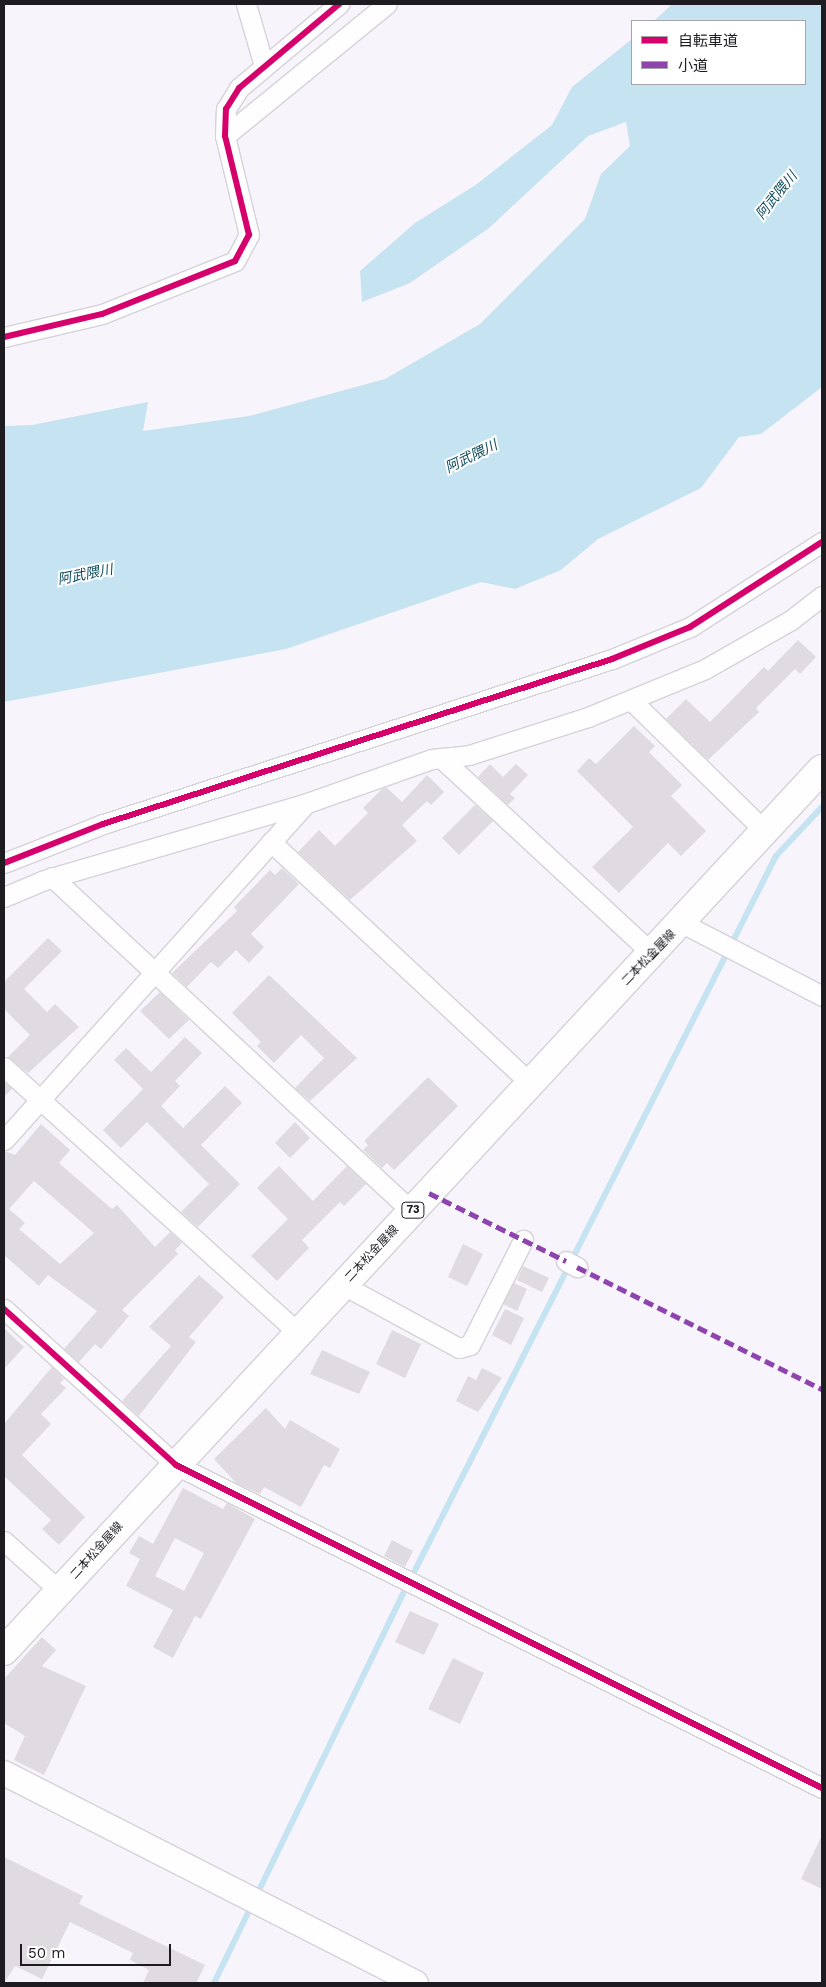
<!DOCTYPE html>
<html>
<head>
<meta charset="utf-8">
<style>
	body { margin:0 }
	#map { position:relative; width:826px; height:1987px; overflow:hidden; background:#f8f4fc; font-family:"Work Sans","Noto Sans JP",sans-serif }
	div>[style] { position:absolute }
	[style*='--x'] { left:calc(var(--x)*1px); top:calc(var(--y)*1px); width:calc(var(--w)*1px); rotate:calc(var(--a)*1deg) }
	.water>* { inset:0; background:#c5e3f1 }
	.stream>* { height:6px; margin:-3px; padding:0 3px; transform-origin:3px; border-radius:3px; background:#c5e3f1 }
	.building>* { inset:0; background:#dfdbe1 }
	.roads { filter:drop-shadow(1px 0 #d5d2d8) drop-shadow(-1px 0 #d5d2d8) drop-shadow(0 1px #d5d2d8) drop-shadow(0 -1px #d5d2d8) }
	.minor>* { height:19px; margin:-9.5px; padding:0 9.5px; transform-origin:9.5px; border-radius:9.5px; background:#fefdff }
	.tertiary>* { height:24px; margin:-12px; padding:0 12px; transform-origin:12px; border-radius:12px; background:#fefdff }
	.primary>* { height:28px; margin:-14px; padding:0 14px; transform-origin:14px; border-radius:14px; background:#fefdff }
	.quiet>* { height:5px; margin-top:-2.5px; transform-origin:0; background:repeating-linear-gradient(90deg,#8e44ad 0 10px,transparent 0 15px) }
	.cycleway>* { height:6px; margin:-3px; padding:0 3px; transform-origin:3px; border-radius:3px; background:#d6006c }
	span { translate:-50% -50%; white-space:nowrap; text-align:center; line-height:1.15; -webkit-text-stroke:4px #fff; paint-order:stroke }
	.shield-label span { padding:1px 4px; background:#fff; border:1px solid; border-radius:4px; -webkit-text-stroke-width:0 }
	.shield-label { font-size:11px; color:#1f1c21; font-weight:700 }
	.street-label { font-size:12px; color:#1f1c21 }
	.water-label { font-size:14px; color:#0e4c5d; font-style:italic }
	.frame { position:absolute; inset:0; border:5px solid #1f1c21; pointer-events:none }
	.legend { position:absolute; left:631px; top:20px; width:175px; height:65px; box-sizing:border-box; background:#fff; border:1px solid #a5a4a6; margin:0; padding:6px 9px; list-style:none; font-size:15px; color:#1f1c21 }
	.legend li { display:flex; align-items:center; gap:10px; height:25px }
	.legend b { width:25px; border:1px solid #a5a4a6 }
	.scale { position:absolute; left:20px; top:1944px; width:151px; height:22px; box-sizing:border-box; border:2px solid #1f1c21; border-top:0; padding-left:6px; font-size:15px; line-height:18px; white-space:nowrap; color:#1f1c21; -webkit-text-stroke:4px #fff; paint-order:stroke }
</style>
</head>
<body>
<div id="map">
	<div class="water">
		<i style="clip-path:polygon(672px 4px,822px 4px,822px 387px,761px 434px,739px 437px,701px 488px,598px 539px,561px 570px,515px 589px,481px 582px,286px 649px,4px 702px,4px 426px,32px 425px,148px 402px,143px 431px,249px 416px,385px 379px,480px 324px,585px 219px,601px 174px,630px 146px,626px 122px,588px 136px,489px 228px,410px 283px,362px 302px,360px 271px,415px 223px,477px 184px,552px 125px,572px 87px,632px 39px,632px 84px,805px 84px,805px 21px,654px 21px)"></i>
	</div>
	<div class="stream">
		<i style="--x:214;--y:1983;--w:432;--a:-64.1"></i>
		<i style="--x:403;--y:1594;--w:827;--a:-63.19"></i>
		<i style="--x:776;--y:856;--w:67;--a:-46.8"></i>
	</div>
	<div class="building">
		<i style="clip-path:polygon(798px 640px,816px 657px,800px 674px,795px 669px,756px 708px,759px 712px,708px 760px,666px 719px,686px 699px,710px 722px,764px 667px,768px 671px)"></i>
		<i style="clip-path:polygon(634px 726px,655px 746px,649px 752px,682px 785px,671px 796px,706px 831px,681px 856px,668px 843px,619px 893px,592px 867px,633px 827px,577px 771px,589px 758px,596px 764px)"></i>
		<i style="clip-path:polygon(490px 764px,503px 777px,516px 764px,528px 775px,510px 794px,515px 798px,508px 805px,478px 777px)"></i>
		<i style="clip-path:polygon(427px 775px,444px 792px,431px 805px,427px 801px,402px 825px,417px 841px,350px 900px,298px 852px,319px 830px,335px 846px,368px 813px,363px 808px,382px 789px,386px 787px,402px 802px)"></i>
		<i style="clip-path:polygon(475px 805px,493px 821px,459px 855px,442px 838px)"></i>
		<i style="clip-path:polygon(282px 868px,299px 884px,251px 934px,264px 947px,249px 963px,236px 950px,218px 968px,211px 962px,187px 987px,172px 973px,237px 911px,234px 907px,270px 870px,275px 875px)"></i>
		<i style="clip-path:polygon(48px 938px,62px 951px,24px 989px,47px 1012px,55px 1004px,79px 1027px,28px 1073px,8px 1057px,30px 1035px,4px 1009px,4px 982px)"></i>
		<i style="clip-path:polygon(269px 975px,357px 1058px,310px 1101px,295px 1088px,324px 1058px,301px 1035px,274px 1063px,257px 1046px,261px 1042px,232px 1013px)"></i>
		<i style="clip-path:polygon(160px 992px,189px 1020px,169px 1039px,140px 1011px)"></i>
		<i style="clip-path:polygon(185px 1037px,202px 1053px,175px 1081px,180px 1086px,161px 1106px,183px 1128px,225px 1086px,242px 1103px,201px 1145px,240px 1184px,198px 1227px,181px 1212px,209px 1184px,147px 1122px,121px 1148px,103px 1130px,143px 1089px,114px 1060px,126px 1048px,151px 1072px)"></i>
		<i style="clip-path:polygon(428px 1077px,458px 1106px,394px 1170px,387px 1163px,382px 1168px,363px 1150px,368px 1145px,364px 1141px)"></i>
		<i style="clip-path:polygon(4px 1082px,12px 1089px,4px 1097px)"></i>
		<i style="clip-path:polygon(295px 1122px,310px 1138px,290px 1158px,275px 1143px)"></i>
		<i style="clip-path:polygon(evenodd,41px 1124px,70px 1150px,59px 1163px,112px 1209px,117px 1205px,155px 1247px,170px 1232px,182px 1243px,175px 1250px,178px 1254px,122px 1310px,129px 1316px,101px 1349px,95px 1344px,79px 1362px,64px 1349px,97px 1311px,48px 1275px,39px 1286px,4px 1255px,4px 1151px,15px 1155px,41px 1124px,34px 1181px,94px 1233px,60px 1264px,19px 1229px,25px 1223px,9px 1209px,34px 1181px)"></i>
		<i style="clip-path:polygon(279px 1166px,313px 1201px,347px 1166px,366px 1184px,344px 1206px,340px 1202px,302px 1240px,309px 1248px,277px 1281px,251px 1256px,288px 1219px,257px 1188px)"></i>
		<i style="clip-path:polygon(463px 1244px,483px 1254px,467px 1286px,448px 1277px)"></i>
		<i style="clip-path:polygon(523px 1266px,549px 1278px,542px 1292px,517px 1280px)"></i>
		<i style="clip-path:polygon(199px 1275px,224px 1297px,189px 1337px,196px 1342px,139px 1416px,122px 1401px,171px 1346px,149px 1327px)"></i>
		<i style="clip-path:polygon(514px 1283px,527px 1289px,517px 1311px,503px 1304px)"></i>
		<i style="clip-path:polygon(505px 1309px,524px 1318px,511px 1345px,492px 1335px)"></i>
		<i style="clip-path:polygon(4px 1328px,24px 1347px,4px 1369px)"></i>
		<i style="clip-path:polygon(392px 1330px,421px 1344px,405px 1378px,376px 1364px)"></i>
		<i style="clip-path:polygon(322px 1350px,370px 1372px,359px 1394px,310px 1374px)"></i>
		<i style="clip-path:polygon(52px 1367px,64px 1379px,60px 1383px,66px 1388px,41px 1414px,51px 1424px,22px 1455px,85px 1517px,59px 1545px,42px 1529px,51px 1520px,4px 1476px,4px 1424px)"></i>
		<i style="clip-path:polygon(482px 1368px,502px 1378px,478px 1412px,456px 1401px,468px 1376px,476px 1380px)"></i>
		<i style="clip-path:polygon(266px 1408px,285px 1429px,290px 1420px,340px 1449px,330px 1468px,324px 1465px,301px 1507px,264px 1487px,260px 1494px,236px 1483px,214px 1459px)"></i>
		<i style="clip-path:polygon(evenodd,183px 1488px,223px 1509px,227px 1503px,255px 1519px,201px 1619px,195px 1616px,173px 1658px,153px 1647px,173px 1610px,126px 1586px,140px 1559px,129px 1553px,139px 1536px,153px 1544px,183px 1488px,175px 1538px,204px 1553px,184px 1591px,155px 1576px,175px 1538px)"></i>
		<i style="clip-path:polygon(392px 1540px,413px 1551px,405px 1567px,384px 1556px)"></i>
		<i style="clip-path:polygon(410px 1611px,439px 1624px,424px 1655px,395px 1642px)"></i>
		<i style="clip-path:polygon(42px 1637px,56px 1650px,42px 1666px,86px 1686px,44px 1775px,14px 1760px,25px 1736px,4px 1723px,4px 1679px)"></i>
		<i style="clip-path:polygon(453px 1658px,484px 1673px,460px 1724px,428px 1709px)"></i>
		<i style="clip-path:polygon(822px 1835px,822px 1889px,801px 1879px)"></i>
		<i style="clip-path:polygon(4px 1857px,83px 1896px,79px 1904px,205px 1965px,196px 1983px,143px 1983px,149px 1970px,130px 1960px,133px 1953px,70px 1922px,42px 1979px,15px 1966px,4px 1983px)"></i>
	</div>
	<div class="roads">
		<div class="minor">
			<i style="--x:246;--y:4;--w:65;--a:73.8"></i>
			<i style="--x:225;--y:136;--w:209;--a:-39.2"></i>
			<i style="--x:4;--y:337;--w:101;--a:-13.2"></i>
			<i style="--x:102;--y:314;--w:143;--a:-21.7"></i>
			<i style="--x:235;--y:261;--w:30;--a:-62"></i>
			<i style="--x:249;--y:235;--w:102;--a:-103.6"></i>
			<i style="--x:225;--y:136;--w:27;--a:-88"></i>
			<i style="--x:226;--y:109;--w:25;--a:-58"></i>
			<i style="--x:239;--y:88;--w:131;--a:-40"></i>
			<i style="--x:631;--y:700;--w:187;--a:44.4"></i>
			<i style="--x:441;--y:758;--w:289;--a:42.8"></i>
			<i style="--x:271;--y:842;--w:354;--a:42.9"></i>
			<i style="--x:4;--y:863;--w:106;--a:-21.5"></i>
			<i style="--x:103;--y:824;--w:535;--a:-17.96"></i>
			<i style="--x:612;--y:659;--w:84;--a:-22.3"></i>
			<i style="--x:690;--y:627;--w:157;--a:-32.8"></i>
			<i style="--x:52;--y:877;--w:491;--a:42.9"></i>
			<i style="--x:4;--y:897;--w:43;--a:-23"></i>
			<i style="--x:44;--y:880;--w:274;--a:-16.3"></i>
			<i style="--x:307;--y:803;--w:133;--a:-19.4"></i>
			<i style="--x:432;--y:759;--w:37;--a:-6"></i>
			<i style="--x:469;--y:755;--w:125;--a:-17.7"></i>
			<i style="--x:588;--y:717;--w:126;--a:-22.3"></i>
			<i style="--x:705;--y:669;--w:99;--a:-29.7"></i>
			<i style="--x:791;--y:620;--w:39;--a:-38"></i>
			<i style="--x:682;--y:923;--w:158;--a:27.5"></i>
			<i style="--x:4;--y:1067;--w:396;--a:42.1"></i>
			<i style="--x:4;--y:1140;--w:452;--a:-48.1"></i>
			<i style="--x:566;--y:1261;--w:13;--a:29"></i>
			<i style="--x:343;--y:1285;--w:132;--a:28.5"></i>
			<i style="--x:459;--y:1348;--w:11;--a:-15"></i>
			<i style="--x:470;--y:1345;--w:118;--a:-63.2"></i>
			<i style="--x:4;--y:1309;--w:232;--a:42.2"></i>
			<i style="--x:176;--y:1465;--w:722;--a:26.57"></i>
			<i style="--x:4;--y:1541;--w:75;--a:41.8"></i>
		</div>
		<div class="tertiary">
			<i style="--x:4;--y:1773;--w:462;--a:27"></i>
		</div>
		<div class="primary">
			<i style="--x:4;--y:1651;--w:1203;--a:-47.16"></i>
		</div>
	</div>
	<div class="quiet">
		<i style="--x:429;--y:1193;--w:153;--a:26.4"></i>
		<i style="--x:577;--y:1267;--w:274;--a:26.5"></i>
	</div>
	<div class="cycleway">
		<i style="--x:4;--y:337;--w:101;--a:-13.2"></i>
		<i style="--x:102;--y:314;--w:143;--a:-21.7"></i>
		<i style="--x:235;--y:261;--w:30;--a:-62"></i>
		<i style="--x:249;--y:235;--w:102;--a:-103.6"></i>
		<i style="--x:225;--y:136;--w:27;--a:-88"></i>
		<i style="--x:226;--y:109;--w:25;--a:-58"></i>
		<i style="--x:239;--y:88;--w:131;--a:-40"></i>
		<i style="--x:4;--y:863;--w:106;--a:-21.5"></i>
		<i style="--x:103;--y:824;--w:535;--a:-17.96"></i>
		<i style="--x:612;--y:659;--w:84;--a:-22.3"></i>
		<i style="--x:690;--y:627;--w:157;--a:-32.8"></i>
		<i style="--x:4;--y:1309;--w:232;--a:42.2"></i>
		<i style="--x:176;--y:1465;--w:722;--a:26.57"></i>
	</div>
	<div class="shield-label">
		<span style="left:413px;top:1210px">73</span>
	</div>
	<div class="street-label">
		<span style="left:649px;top:958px;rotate:-46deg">二本松金屋線</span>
		<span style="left:372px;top:1254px;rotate:-47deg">二本松金屋線</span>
		<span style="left:97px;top:1551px;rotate:-48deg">二本松金屋線</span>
	</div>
	<div class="water-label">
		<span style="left:776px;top:195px;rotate:-51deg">阿武隈川</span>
		<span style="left:471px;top:456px;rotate:-26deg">阿武隈川</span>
		<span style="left:85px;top:574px;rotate:-11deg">阿武隈川</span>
	</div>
	<div class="frame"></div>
	<ul class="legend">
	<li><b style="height:6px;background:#d6006c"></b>自転車道</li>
	<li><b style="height:6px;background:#8e44ad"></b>小道</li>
	</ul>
	<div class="scale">50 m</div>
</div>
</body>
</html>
